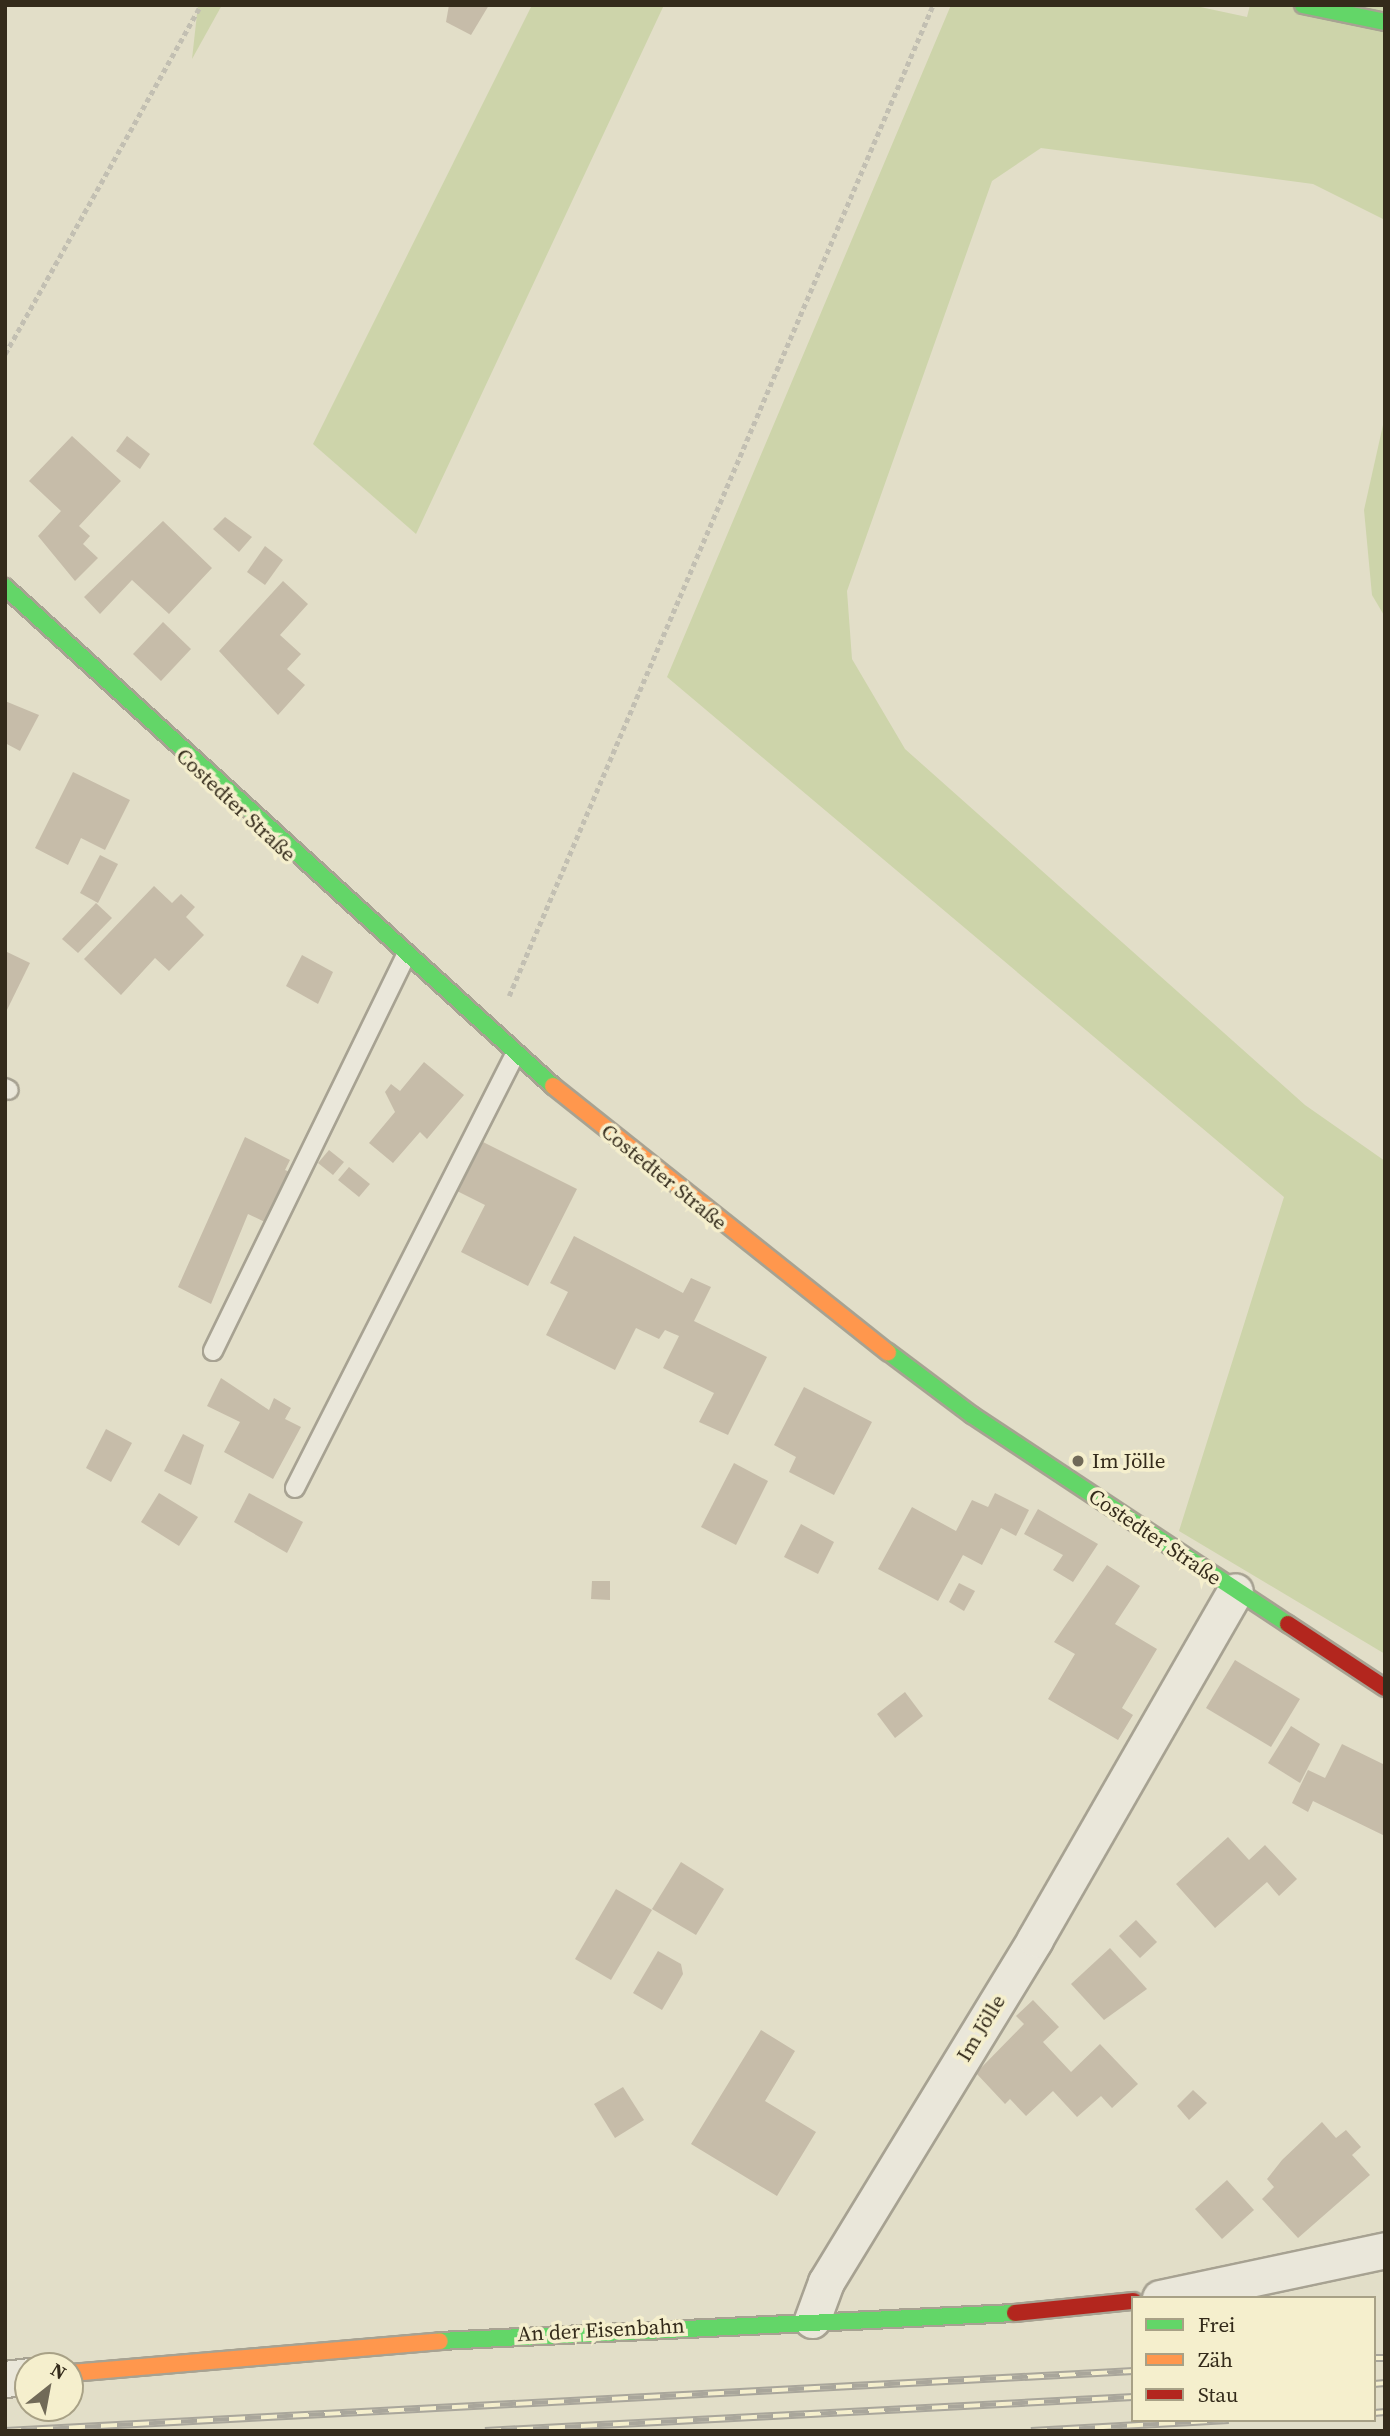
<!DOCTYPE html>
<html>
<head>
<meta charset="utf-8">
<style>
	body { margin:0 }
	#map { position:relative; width:1390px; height:2436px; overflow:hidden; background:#e2dec8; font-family:"Source Serif 4",serif }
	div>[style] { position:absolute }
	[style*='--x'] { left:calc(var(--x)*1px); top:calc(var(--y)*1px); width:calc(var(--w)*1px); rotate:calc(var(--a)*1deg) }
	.green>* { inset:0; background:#cdd4aa }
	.building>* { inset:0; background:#c6bca9 }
	.path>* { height:4.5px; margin-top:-2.25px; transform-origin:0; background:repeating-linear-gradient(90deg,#c2bfb2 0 5px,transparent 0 8.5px) }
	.roads { filter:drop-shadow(2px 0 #a7a292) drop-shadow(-2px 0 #a7a292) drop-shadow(0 2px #a7a292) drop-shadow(0 -2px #a7a292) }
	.lane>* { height:18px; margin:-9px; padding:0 9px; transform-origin:9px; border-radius:9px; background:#eae7da }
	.street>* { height:35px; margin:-17.5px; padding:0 17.5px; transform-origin:17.5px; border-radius:17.5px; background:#eae7da }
	.fast>* { height:16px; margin:-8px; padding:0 8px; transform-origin:8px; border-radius:8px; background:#63d668 }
	.slow>* { height:16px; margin:-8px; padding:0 8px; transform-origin:8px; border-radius:8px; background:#ff974d }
	.jam>* { height:16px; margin:-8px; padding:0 8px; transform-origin:8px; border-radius:8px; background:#b3261e }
	.rail>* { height:8px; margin-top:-4px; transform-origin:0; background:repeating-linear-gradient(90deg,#f5efcd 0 16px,#a9a69b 0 32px); box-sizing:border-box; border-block:2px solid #a9a69b }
	.dots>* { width:19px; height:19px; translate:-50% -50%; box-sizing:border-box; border:4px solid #f5efcd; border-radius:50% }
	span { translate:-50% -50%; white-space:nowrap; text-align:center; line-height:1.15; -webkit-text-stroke:7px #f5efcd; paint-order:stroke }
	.street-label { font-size:21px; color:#342b1b }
	.poi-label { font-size:21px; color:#342b1b }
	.left { translate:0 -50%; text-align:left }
	.frame { position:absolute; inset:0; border:7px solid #342b1b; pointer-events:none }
	.legend { position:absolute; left:1131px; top:2296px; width:245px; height:126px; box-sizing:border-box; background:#f5efcd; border:2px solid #a8a186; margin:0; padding:9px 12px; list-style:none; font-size:21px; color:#342b1b }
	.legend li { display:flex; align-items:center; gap:14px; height:35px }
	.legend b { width:35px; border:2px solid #a8a186 }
	.north { position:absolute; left:14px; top:2352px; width:70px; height:70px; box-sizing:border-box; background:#f5efcd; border:2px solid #a8a186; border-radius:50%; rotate:31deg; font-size:19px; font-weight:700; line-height:28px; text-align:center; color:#342b1b }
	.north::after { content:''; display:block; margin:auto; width:24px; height:32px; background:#716a58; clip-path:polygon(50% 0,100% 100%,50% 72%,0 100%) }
</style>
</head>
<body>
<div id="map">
	<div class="green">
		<i style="clip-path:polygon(198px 5px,222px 5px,192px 59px)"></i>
		<i style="clip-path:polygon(532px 5px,664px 5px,416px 534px,313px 444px)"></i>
		<i style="clip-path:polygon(951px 5px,1191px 5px,1247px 17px,1250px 5px,1385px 5px,1385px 220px,1313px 184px,1041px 148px,992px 181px,847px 591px,852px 659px,905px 749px,1305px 1105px,1385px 1161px,1385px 1654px,1179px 1531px,1284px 1197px,667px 677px)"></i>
		<i style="clip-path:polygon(1385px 416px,1385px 617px,1372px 595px,1364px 510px)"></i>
	</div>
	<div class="building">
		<i style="clip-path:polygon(449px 5px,489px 5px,471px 35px,446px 22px)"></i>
		<i style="clip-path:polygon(72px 436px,121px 481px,79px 526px,90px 536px,83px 544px,98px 558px,75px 581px,38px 536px,61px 511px,29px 481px)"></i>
		<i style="clip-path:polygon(127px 436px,150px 454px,140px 469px,116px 451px)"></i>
		<i style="clip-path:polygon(225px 517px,252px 537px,239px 552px,213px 529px)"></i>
		<i style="clip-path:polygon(163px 521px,212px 568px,169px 614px,132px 580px,100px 614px,84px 597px)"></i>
		<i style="clip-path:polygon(265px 546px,283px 560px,265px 585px,247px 572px)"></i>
		<i style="clip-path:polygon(283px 581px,308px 604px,280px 635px,301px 654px,287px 669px,305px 685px,278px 715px,219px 651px)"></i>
		<i style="clip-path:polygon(163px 622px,191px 649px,161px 681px,133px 654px)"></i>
		<i style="clip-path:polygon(5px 701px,39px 715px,20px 751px,5px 743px)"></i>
		<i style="clip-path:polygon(73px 772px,130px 800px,105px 850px,81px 838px,68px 865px,35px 848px)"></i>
		<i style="clip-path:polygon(100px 855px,118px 864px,98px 903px,80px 893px)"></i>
		<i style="clip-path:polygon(154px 886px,172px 903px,181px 894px,195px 907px,186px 917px,204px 935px,169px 971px,155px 958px,121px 995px,84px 959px)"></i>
		<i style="clip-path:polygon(96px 903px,112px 918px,78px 953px,62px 939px)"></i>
		<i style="clip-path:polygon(5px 951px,30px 963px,5px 1014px)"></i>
		<i style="clip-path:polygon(302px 955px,333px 972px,318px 1004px,286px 986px)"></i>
		<i style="clip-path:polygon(424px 1062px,464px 1095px,427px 1139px,420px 1132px,393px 1163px,369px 1143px,395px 1112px,385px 1092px,391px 1084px,400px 1091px)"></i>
		<i style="clip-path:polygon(245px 1137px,290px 1160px,285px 1170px,294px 1174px,269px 1224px,248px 1214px,211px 1304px,178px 1287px)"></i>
		<i style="clip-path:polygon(483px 1142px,577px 1189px,528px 1286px,461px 1252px,485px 1205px,457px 1191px)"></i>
		<i style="clip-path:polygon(329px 1150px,344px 1162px,333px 1175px,318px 1163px)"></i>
		<i style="clip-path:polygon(349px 1167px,370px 1184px,359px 1197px,338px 1180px)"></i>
		<i style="clip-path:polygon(574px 1236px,683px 1293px,691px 1278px,711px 1287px,694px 1321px,767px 1357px,728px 1435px,699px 1422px,714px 1393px,663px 1368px,679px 1336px,665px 1330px,659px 1339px,636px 1328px,615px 1370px,546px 1335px,568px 1292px,550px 1283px)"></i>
		<i style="clip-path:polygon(221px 1378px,269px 1410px,274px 1398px,291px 1408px,285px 1419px,301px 1427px,273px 1479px,224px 1452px,240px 1422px,207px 1406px)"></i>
		<i style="clip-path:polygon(804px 1387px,872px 1422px,834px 1495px,789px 1472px,796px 1457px,774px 1445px)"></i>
		<i style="clip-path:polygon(106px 1429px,132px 1443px,111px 1482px,86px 1468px)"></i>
		<i style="clip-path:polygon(183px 1434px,204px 1445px,191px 1485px,164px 1471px)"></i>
		<i style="clip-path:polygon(734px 1463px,768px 1481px,736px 1545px,701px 1527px)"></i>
		<i style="clip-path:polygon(159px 1493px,198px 1517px,179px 1546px,141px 1522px)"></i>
		<i style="clip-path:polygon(249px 1493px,303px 1522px,287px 1553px,234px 1522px)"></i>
		<i style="clip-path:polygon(995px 1493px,1029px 1510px,1016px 1536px,1001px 1528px,982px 1565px,963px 1555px,938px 1601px,878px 1569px,912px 1507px,956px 1531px,972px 1500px,988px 1507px)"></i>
		<i style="clip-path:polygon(1038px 1509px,1098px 1544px,1073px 1582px,1053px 1570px,1063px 1555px,1024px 1534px)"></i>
		<i style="clip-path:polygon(801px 1524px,834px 1542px,818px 1574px,784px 1557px)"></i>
		<i style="clip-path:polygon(1107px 1565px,1140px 1586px,1115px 1624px,1157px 1649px,1122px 1708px,1133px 1715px,1118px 1740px,1048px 1699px,1075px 1654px,1054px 1642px)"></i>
		<i style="clip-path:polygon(592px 1581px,610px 1581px,610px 1600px,591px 1599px)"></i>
		<i style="clip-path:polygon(959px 1583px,975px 1591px,964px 1611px,949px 1602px)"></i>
		<i style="clip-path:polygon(1235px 1660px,1300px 1699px,1271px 1747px,1206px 1708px)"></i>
		<i style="clip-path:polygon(905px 1692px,923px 1716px,895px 1738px,877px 1714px)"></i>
		<i style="clip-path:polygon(1291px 1726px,1320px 1744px,1300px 1783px,1268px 1763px)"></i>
		<i style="clip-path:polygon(1342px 1744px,1385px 1765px,1385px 1836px,1313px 1801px,1308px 1812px,1292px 1803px,1308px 1770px,1325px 1778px)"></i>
		<i style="clip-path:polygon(1228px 1837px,1249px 1860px,1265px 1845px,1297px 1879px,1279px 1896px,1267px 1882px,1215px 1928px,1176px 1884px)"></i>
		<i style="clip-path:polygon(681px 1862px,724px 1889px,696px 1935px,652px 1909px)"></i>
		<i style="clip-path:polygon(616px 1889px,652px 1910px,611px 1980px,575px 1959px)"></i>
		<i style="clip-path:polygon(1136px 1920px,1157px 1942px,1140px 1958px,1119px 1936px)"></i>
		<i style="clip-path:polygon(1110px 1948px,1147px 1989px,1104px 2020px,1071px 1984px)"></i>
		<i style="clip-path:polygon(658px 1951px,681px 1964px,683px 1974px,662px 2010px,633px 1993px)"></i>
		<i style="clip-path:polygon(1033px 2000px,1059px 2027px,1043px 2042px,1071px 2072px,1100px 2044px,1138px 2084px,1112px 2108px,1101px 2096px,1077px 2117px,1053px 2091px,1026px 2116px,1010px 2099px,1005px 2104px,976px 2073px,1024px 2024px,1016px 2016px)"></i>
		<i style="clip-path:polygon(761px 2030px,795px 2051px,765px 2101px,816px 2132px,777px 2196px,691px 2144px)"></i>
		<i style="clip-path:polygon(623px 2087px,644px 2120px,615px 2138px,594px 2104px)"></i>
		<i style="clip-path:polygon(1193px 2090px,1207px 2103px,1189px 2120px,1177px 2106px)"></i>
		<i style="clip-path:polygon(1322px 2122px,1336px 2138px,1346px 2130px,1361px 2147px,1352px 2155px,1370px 2175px,1298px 2238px,1262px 2199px,1274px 2187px,1267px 2179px,1282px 2160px)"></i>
		<i style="clip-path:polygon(1227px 2180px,1254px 2210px,1222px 2239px,1195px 2209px)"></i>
	</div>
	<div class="path">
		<i style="--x:5;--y:354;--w:400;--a:-60.7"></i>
		<i style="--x:509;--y:996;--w:1078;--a:-66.84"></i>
	</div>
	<div class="roads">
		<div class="lane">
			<i style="--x:5;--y:1088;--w:4;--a:27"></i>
			<i style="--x:213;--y:1351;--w:437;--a:-64"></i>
			<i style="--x:295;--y:1488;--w:486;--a:-63.1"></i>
		</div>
		<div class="street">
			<i style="--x:1160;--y:2298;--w:230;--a:-12"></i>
			<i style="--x:812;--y:2320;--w:40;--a:-69.8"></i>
			<i style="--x:826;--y:2282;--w:402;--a:-58.6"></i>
			<i style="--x:1035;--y:1939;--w:401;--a:-60.1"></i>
			<i style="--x:5;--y:2379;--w:23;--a:-7"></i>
		</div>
		<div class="fast">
			<i style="--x:1303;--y:5;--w:84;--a:11.7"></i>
			<i style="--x:5;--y:587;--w:741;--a:42.32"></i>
			<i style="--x:888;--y:1352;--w:105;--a:36.9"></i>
			<i style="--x:972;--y:1415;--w:379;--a:33.5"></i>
			<i style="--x:440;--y:2341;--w:576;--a:-2.79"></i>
		</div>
		<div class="slow">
			<i style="--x:553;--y:1086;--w:428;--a:38.5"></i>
			<i style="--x:70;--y:2373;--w:371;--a:-4.9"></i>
		</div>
		<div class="jam">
			<i style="--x:1288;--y:1624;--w:116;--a:33.4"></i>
			<i style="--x:1015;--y:2313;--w:119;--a:-5.8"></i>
		</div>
	</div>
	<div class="rail">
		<i style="--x:1374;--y:2358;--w:11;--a:0"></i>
		<i style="--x:1374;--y:2384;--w:11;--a:-5"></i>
		<i style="--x:1374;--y:2413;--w:11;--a:-5"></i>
		<i style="--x:5;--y:2431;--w:1130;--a:-3.04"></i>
		<i style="--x:485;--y:2431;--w:649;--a:-3"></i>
		<i style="--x:1031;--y:2431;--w:198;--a:-3.2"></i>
	</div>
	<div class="dots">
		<i style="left:1078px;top:1461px;background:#716a58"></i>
	</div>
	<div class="street-label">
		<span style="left:236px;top:805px;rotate:43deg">Costedter Straße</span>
		<span style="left:664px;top:1177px;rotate:39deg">Costedter Straße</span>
		<span style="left:1155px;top:1537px;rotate:34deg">Costedter Straße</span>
		<span style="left:981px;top:2028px;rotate:-59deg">Im Jölle</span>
		<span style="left:601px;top:2330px;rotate:-3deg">An der Eisenbahn</span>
	</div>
	<div class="poi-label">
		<span class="left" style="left:1092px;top:1461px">Im Jölle</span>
	</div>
	<div class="frame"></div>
	<ul class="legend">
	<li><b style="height:9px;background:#63d668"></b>Frei</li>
	<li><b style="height:9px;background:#ff974d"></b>Zäh</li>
	<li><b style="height:9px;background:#b3261e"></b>Stau</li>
	</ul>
	<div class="north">N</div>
</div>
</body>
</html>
